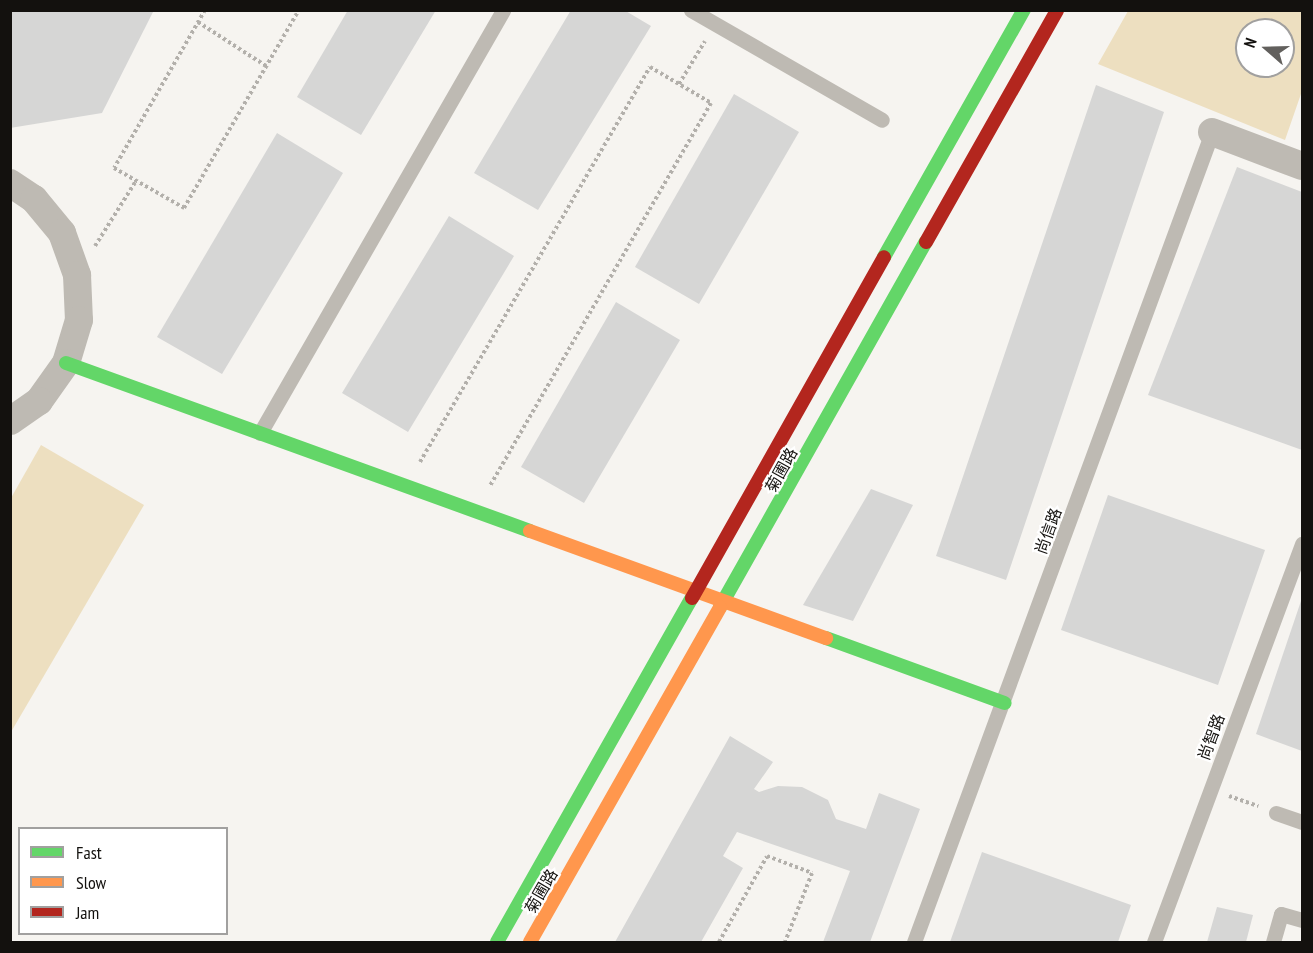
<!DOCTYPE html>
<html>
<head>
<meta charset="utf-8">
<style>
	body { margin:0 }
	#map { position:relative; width:1313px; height:953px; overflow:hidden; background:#f6f4f0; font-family:"PT Sans Narrow","Noto Sans SC",sans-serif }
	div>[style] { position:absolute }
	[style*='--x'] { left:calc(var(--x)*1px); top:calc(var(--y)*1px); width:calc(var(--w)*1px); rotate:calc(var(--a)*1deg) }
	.green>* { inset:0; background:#eddfc0 }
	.building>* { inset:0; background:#d6d6d5 }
	.path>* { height:4px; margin-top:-2px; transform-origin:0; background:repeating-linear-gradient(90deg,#b3b0ab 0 3px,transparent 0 6px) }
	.lane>* { height:15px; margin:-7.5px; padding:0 7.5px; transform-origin:7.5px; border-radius:7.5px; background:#bebab3 }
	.street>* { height:28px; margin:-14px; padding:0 14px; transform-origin:14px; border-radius:14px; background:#bebab3 }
	.fast>* { height:14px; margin:-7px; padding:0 7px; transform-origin:7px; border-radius:7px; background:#63d668 }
	.slow>* { height:14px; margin:-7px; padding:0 7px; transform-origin:7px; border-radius:7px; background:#ff974d }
	.jam>* { height:14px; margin:-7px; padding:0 7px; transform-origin:7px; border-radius:7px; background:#b3261e }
	span { translate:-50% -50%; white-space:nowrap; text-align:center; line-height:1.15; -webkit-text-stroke:4.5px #fff; paint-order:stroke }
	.street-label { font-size:16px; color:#13110e }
	.frame { position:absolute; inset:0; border:12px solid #13110e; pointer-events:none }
	.legend { position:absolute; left:18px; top:827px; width:210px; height:108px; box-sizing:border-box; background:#fff; border:2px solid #a1a09f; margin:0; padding:8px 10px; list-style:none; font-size:18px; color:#13110e }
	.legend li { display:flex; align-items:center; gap:12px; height:30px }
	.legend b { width:30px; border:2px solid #a1a09f }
	.north { position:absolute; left:1235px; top:18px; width:60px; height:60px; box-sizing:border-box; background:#fff; border:2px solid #a1a09f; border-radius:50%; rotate:290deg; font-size:16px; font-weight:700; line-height:24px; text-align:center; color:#13110e }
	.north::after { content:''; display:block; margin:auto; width:21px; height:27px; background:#62605d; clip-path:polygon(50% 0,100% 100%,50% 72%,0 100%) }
</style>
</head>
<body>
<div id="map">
	<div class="green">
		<i style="clip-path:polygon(evenodd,1128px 11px,1302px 11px,1302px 91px,1285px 140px,1098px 64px,1128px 11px,1247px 30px,1283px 30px,1283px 66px,1247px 66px,1247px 30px)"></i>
		<i style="clip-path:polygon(41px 445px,144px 505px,11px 732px,11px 498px)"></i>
	</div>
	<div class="building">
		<i style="clip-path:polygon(10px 10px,154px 10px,102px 113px,10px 128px)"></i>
		<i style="clip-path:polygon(348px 10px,436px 10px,361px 135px,297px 97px)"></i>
		<i style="clip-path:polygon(571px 10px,624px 10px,651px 26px,538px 210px,474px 173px)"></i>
		<i style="clip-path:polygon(1096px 85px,1164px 112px,1006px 580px,936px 556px)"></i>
		<i style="clip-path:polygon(734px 94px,799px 132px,699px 304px,635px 267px)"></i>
		<i style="clip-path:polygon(277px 133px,343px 173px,222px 374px,157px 337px)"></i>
		<i style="clip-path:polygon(1237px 167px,1302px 192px,1302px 450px,1148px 395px)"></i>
		<i style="clip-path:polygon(449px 216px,514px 256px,408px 432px,342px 393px)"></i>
		<i style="clip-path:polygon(616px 302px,680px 340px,584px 503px,521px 467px)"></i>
		<i style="clip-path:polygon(871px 489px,913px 505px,853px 621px,803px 605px)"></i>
		<i style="clip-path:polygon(1108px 495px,1265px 550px,1218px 685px,1061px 630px)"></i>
		<i style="clip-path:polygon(1302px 598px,1302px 751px,1256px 734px)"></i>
		<i style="clip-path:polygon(730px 736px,773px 762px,754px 789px,759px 792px,778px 786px,802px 787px,828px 800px,836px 819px,866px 829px,879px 793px,920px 809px,870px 942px,823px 942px,850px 871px,737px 832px,723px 856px,743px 868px,701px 942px,615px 942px)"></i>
		<i style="clip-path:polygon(982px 852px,1131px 905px,1118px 942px,950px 942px)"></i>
		<i style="clip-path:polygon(1217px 907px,1253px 915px,1246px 942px,1207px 942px)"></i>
	</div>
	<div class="path">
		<i style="--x:205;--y:10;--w:182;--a:119.9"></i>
		<i style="--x:114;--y:168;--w:81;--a:29.7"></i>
		<i style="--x:184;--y:208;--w:229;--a:-59.9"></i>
		<i style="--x:198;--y:22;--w:81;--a:32.9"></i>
		<i style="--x:679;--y:84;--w:50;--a:-58.8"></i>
		<i style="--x:95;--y:246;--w:77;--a:-57.8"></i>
		<i style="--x:420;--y:462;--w:457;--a:-59.8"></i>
		<i style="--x:650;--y:67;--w:71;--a:30.5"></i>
		<i style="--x:711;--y:103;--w:442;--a:120"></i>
		<i style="--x:1229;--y:796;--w:31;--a:19"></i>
		<i style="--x:719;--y:942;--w:98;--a:-60.8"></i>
		<i style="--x:767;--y:856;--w:48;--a:20.7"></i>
		<i style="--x:812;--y:873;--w:74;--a:111.4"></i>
	</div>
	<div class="lane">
		<i style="--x:691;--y:10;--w:220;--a:29.9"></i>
		<i style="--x:260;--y:433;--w:488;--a:-60.1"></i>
		<i style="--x:1276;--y:813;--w:28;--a:19"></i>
		<i style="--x:914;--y:942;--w:863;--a:-69.8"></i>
		<i style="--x:1154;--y:942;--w:425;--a:-69.6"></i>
		<i style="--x:1273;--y:942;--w:29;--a:-74"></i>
		<i style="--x:1281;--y:914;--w:22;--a:16"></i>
	</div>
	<div class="street">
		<i style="--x:1212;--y:132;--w:96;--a:20.7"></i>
		<i style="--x:10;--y:183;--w:29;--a:34"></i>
		<i style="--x:34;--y:199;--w:44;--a:50.5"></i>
		<i style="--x:62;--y:233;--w:45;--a:70.3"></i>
		<i style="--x:77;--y:275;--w:45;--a:87.5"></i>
		<i style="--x:79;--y:320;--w:45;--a:106.8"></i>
		<i style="--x:66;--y:363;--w:47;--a:125.4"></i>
		<i style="--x:39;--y:401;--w:35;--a:145"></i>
	</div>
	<div class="fast">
		<i style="--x:884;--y:257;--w:284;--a:-60.5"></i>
		<i style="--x:66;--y:363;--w:493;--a:19.9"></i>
		<i style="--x:720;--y:607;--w:419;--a:-60.6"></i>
		<i style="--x:826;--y:638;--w:190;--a:20"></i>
		<i style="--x:497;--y:942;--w:395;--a:-60.5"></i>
	</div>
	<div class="slow">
		<i style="--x:530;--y:531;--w:315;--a:19.9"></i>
		<i style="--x:530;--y:942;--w:385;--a:-60.4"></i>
	</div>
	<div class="jam">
		<i style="--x:926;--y:242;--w:266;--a:-60.5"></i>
		<i style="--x:692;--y:598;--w:391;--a:-60.6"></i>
	</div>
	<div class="street-label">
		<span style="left:781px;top:470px;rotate:-61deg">菊圃路</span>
		<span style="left:1048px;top:531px;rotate:-70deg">尚信路</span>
		<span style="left:1211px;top:737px;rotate:-70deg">尚智路</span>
		<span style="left:541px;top:891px;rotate:-60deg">菊圃路</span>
	</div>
	<div class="frame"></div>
	<ul class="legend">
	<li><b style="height:8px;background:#63d668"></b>Fast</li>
	<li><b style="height:8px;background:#ff974d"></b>Slow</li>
	<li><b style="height:8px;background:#b3261e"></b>Jam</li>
	</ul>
	<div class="north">N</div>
</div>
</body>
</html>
